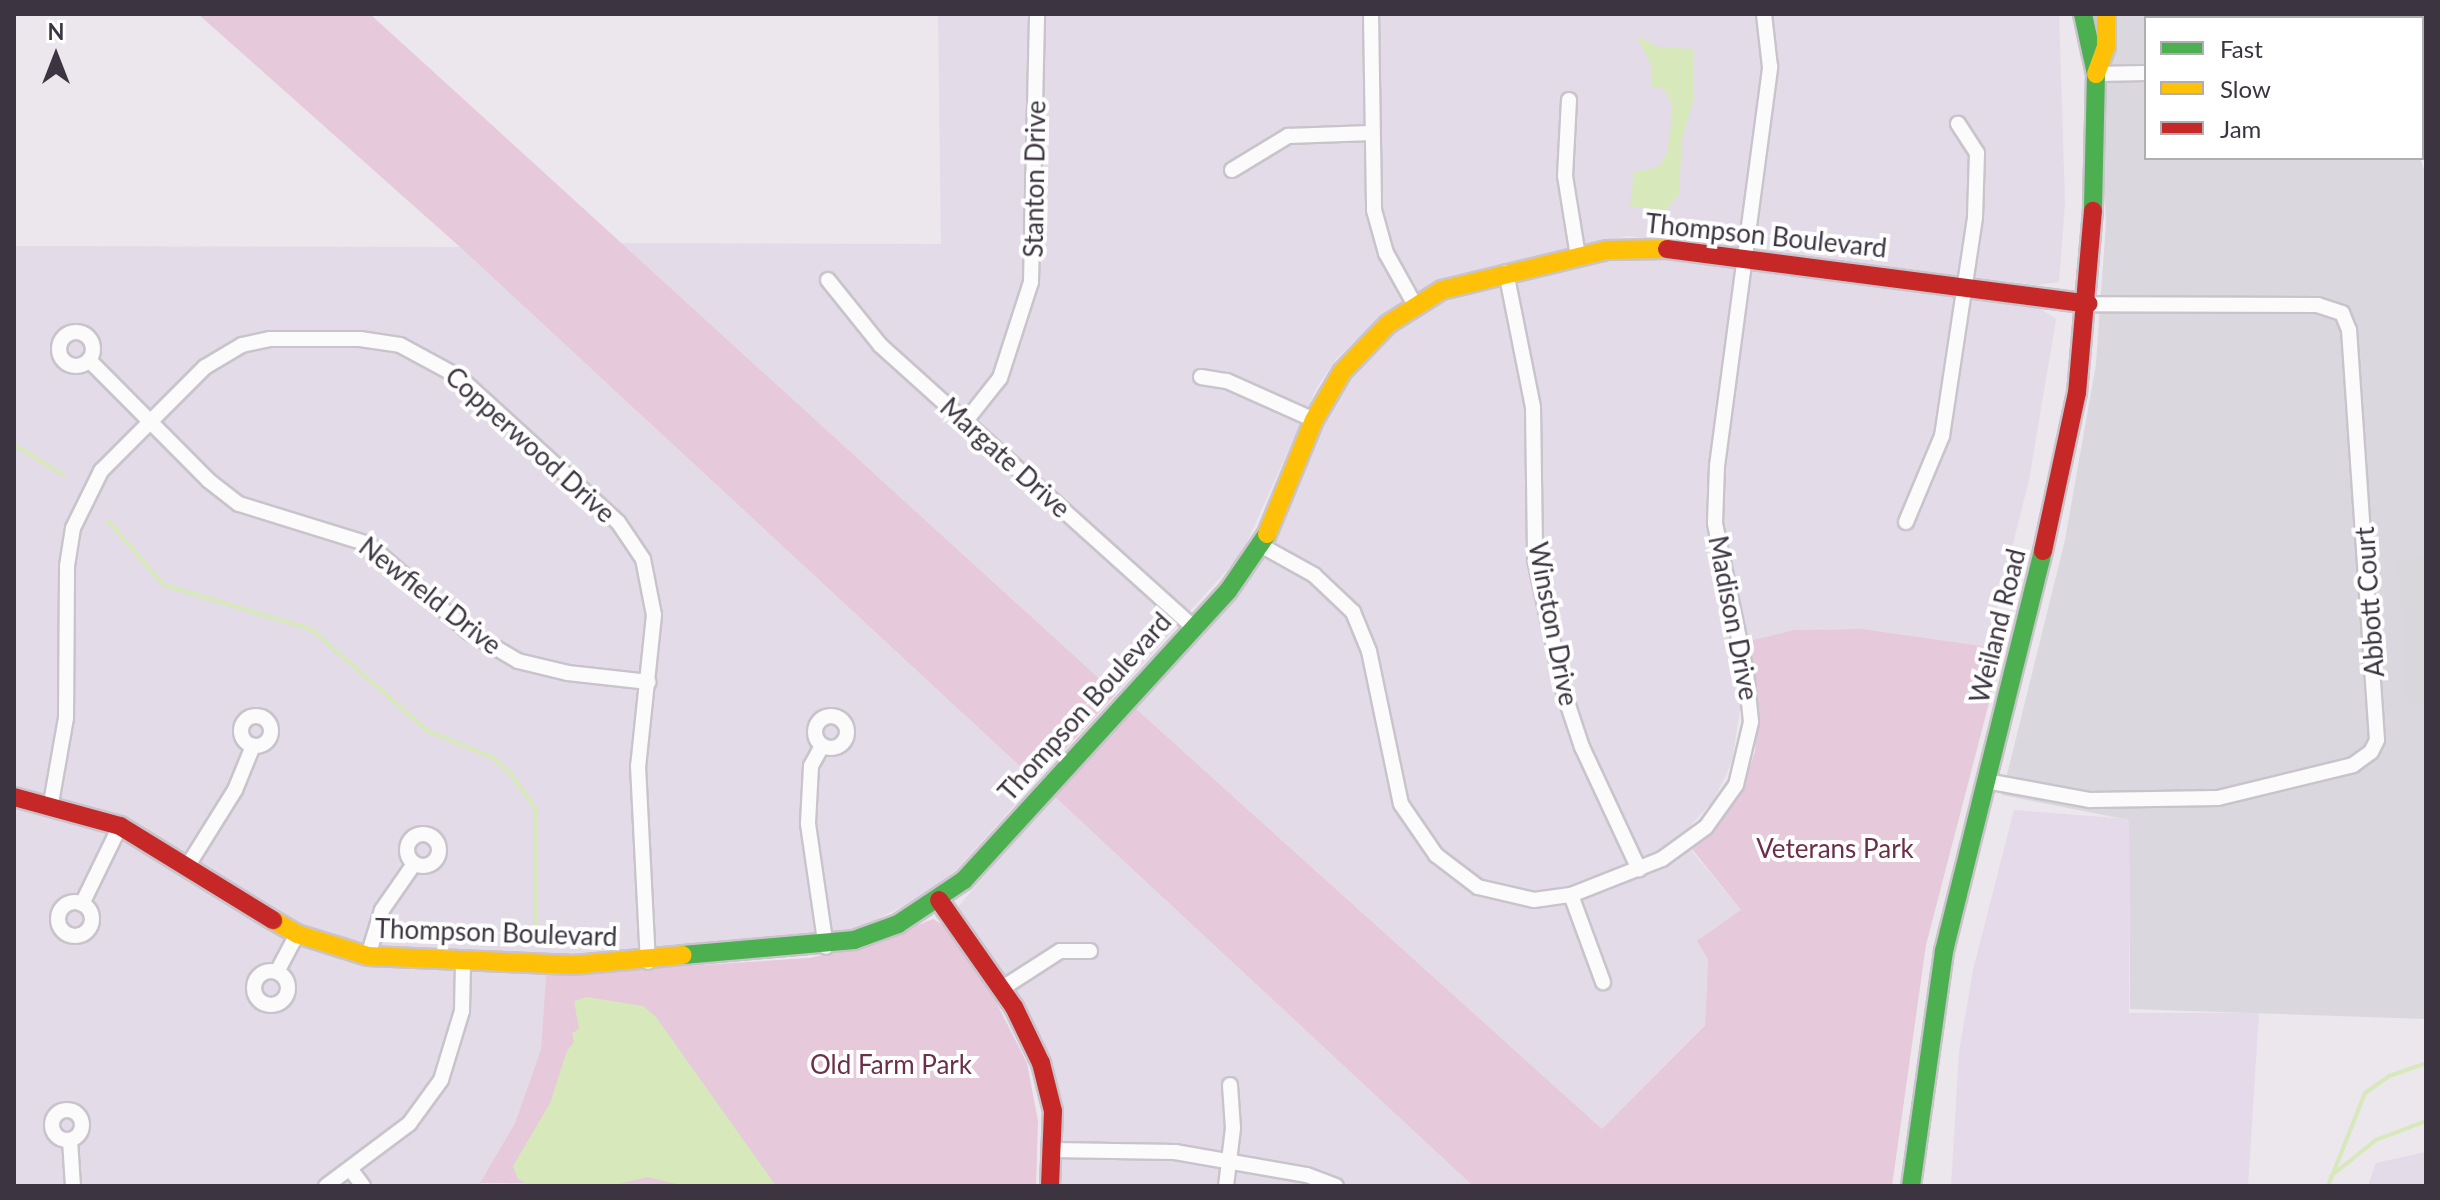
<!DOCTYPE html>
<html>
<head>
<meta charset="utf-8">
<style>
	body { margin:0 }
	#map { position:relative; width:2440px; height:1200px; overflow:hidden; background:#ebe7ed; font-family:Lato,sans-serif }
	div>[style] { position:absolute }
	[style*='--x'] { left:calc(var(--x)*1px); top:calc(var(--y)*1px); width:calc(var(--w)*1px); rotate:calc(var(--a)*1deg) }
	.residential>* { inset:0; background:#e3dbe7 }
	.industrial>* { inset:0; background:#dbd7de }
	.education>* { inset:0; background:#e5daea }
	.green>* { inset:0; background:#e6c9db }
	.parking>* { inset:0; background:#dad7dc }
	.water>* { inset:0; background:#d7e8ba }
	.stream>* { height:4px; margin:-2px; padding:0 2px; transform-origin:2px; border-radius:2px; background:#d7e8ba }
	.roads { filter:drop-shadow(2px 0 #c9c4cb) drop-shadow(-2px 0 #c9c4cb) drop-shadow(0 2px #c9c4cb) drop-shadow(0 -2px #c9c4cb) }
	.street>* { height:14px; margin:-7px; padding:0 7px; transform-origin:7px; border-radius:7px; background:#fcfbfc }
	.street>.ring { margin:-7px; padding:0; box-sizing:content-box; background:none; border:14px solid #fcfbfc; border-radius:50% }
	.fast>* { height:18px; margin:-9px; padding:0 9px; transform-origin:9px; border-radius:9px; background:#4caf50 }
	.slow>* { height:18px; margin:-9px; padding:0 9px; transform-origin:9px; border-radius:9px; background:#ffc107 }
	.jam>* { height:18px; margin:-9px; padding:0 9px; transform-origin:9px; border-radius:9px; background:#c62828 }
	.rail>* { height:4px; margin-top:-2px; transform-origin:0; background:repeating-linear-gradient(90deg,#d7d7d8 0 10px,transparent 0 20px) }
	span { translate:-50% -50%; white-space:nowrap; text-align:center; line-height:1.15; -webkit-text-stroke:8px #fff; paint-order:stroke }
	.street-label { font-size:26px; color:#3c3441 }
	.park-label { font-size:26px; color:#6d2e48 }
	.frame { position:absolute; inset:0; border:16px solid #3c3441; pointer-events:none }
	.legend { position:absolute; left:2144px; top:16px; width:280px; height:144px; box-sizing:border-box; background:#fff; border:2px solid #b1aeb3; margin:0; padding:10px 14px; list-style:none; font-size:24px; color:#3c3441 }
	.legend li { display:flex; align-items:center; gap:16px; height:40px }
	.legend b { width:40px; border:2px solid #b1aeb3 }
	.north { position:absolute; left:16px; top:16px; width:80px; height:80px; -webkit-text-stroke:6px #fff; paint-order:stroke; rotate:0deg; font-size:22px; font-weight:700; line-height:32px; text-align:center; color:#3c3441 }
	.north::after { content:''; display:block; margin:auto; width:28px; height:36px; background:#3c3441; clip-path:polygon(50% 0,100% 100%,50% 72%,0 100%) }
</style>
</head>
<body>
<div id="map">
	<div class="residential">
		<i style="clip-path:polygon(938px 14px,2059px 14px,2065px 203px,2059px 282px,2038px 285px,1627px 236px,1444px 278px,1387px 312px,1336px 359px,1317px 387px,1242px 553px,1116px 694px,621px 243px,941px 244px)"></i>
		<i style="clip-path:polygon(14px 246px,460px 247px,1036px 781px,959px 867px,930px 892px,866px 925px,838px 932px,611px 954px,531px 955px,405px 950px,317px 932px,118px 814px,14px 787px)"></i>
		<i style="clip-path:polygon(1650px 258px,2038px 307px,2056px 319px,2029px 480px,1987px 647px,1862px 629px,1794px 630px,1730px 646px,1741px 703px,1732px 762px,1714px 800px,1680px 837px,1741px 910px,1708px 959px,1705px 1024px,1602px 1129px,1134px 707px,1259px 567px,1332px 403px,1390px 335px,1421px 313px,1477px 288px,1616px 259px)"></i>
		<i style="clip-path:polygon(1053px 795px,1473px 1186px,1058px 1186px,1049px 1060px,1018px 998px,958px 907px)"></i>
		<i style="clip-path:polygon(14px 808px,47px 813px,128px 842px,277px 936px,314px 950px,403px 969px,546px 975px,541px 1049px,515px 1123px,480px 1183px,485px 1186px,14px 1186px)"></i>
		<i style="clip-path:polygon(2426px 1152px,2426px 1186px,2368px 1186px,2376px 1163px)"></i>
	</div>
	<div class="industrial">
		<i style="clip-path:polygon(2097px 14px,2369px 14px,2370px 18px,2146px 18px,2146px 158px,2420px 158px,2426px 175px,2426px 1019px,2130px 1009px,2129px 820px,2002px 795px,2065px 540px,2096px 364px,2106px 223px)"></i>
	</div>
	<div class="education">
		<i style="clip-path:polygon(2014px 810px,2129px 819px,2129px 1013px,2259px 1013px,2248px 1186px,1951px 1186px,1959px 1052px,1973px 970px)"></i>
	</div>
	<div class="green">
		<i style="clip-path:polygon(198px 14px,370px 14px,1116px 694px,1036px 781px,460px 247px)"></i>
		<i style="clip-path:polygon(1862px 629px,2003px 649px,1926px 945px,1892px 1186px,1473px 1186px,1053px 795px,1134px 707px,1602px 1129px,1705px 1025px,1708px 959px,1697px 941px,1741px 910px,1692px 849px,1714px 829px,1743px 785px,1755px 752px,1758px 697px,1749px 641px,1794px 630px)"></i>
		<i style="clip-path:polygon(933px 919px,943px 925px,993px 996px,1027px 1063px,1038px 1121px,1036px 1186px,480px 1183px,515px 1123px,541px 1049px,546px 975px,809px 958px,869px 945px)"></i>
	</div>
	<div class="parking">
		<i style="clip-path:polygon(2426px 558px,2426px 704px,2408px 705px,2398px 561px)"></i>
	</div>
	<div class="water">
		<i style="clip-path:polygon(1636px 36px,1659px 47px,1693px 49px,1693px 102px,1682px 139px,1679px 194px,1665px 211px,1630px 206px,1634px 172px,1657px 167px,1666px 156px,1672px 118px,1672px 104px,1663px 88px,1652px 87px,1651px 64px)"></i>
		<i style="clip-path:polygon(587px 997px,643px 1006px,656px 1017px,776px 1186px,685px 1186px,648px 1177px,608px 1186px,530px 1186px,518px 1179px,513px 1166px,550px 1103px,567px 1051px,574px 1042px,572px 1033px,579px 1029px,574px 1001px)"></i>
	</div>
	<div class="stream">
		<i style="--x:14;--y:445;--w:58;--a:31"></i>
		<i style="--x:108;--y:521;--w:85;--a:48.8"></i>
		<i style="--x:164;--y:585;--w:153;--a:16.7"></i>
		<i style="--x:311;--y:629;--w:155;--a:41.1"></i>
		<i style="--x:428;--y:731;--w:71;--a:22.2"></i>
		<i style="--x:494;--y:758;--w:23;--a:43"></i>
		<i style="--x:511;--y:774;--w:42;--a:54.8"></i>
		<i style="--x:535;--y:808;--w:118;--a:90"></i>
		<i style="--x:2331;--y:1176;--w:58;--a:-38.7"></i>
		<i style="--x:2376;--y:1140;--w:53;--a:-20.8"></i>
		<i style="--x:2328;--y:1186;--w:100;--a:-68.3"></i>
		<i style="--x:2365;--y:1093;--w:29;--a:-35"></i>
		<i style="--x:2389;--y:1076;--w:39;--a:-19"></i>
	</div>
	<div class="roads">
		<div class="street">
			<i style="--x:1371;--y:14;--w:196;--a:89.1"></i>
			<i style="--x:1374;--y:210;--w:45;--a:74.4"></i>
			<i style="--x:1386;--y:253;--w:60;--a:60.9"></i>
			<i style="--x:2165;--y:18;--w:4;--a:-76"></i>
			<i style="--x:2096;--y:74;--w:50;--a:-1.1"></i>
			<i style="--x:1569;--y:100;--w:76;--a:93"></i>
			<i style="--x:1565;--y:176;--w:81;--a:80.8"></i>
			<i style="--x:1232;--y:170;--w:66;--a:-31.3"></i>
			<i style="--x:1288;--y:136;--w:83;--a:-2.1"></i>
			<i style="--x:1506;--y:272;--w:138;--a:78.7"></i>
			<i style="--x:1533;--y:407;--w:152;--a:89.2"></i>
			<i style="--x:1535;--y:559;--w:137;--a:77.8"></i>
			<i style="--x:1564;--y:693;--w:57;--a:71.6"></i>
			<i style="--x:1582;--y:747;--w:135;--a:65"></i>
			<i style="--x:828;--y:280;--w:83;--a:51.3"></i>
			<i style="--x:880;--y:345;--w:421;--a:42"></i>
			<i class="ring" style="left:59px;top:332px;width:20px;height:20px"></i>
			<i style="--x:89;--y:360;--w:169;--a:45.2"></i>
			<i style="--x:208;--y:480;--w:39;--a:38"></i>
			<i style="--x:239;--y:504;--w:135;--a:17.2"></i>
			<i style="--x:368;--y:544;--w:134;--a:41.1"></i>
			<i style="--x:469;--y:632;--w:57;--a:30.6"></i>
			<i style="--x:518;--y:661;--w:51;--a:13.5"></i>
			<i style="--x:568;--y:673;--w:81;--a:6.4"></i>
			<i style="--x:1201;--y:377;--w:26;--a:9"></i>
			<i style="--x:1227;--y:381;--w:95;--a:24.1"></i>
			<i style="--x:965;--y:422;--w:56;--a:-51.5"></i>
			<i style="--x:1000;--y:378;--w:101;--a:-72.1"></i>
			<i style="--x:1031;--y:282;--w:268;--a:-88.7"></i>
			<i style="--x:1906;--y:522;--w:93;--a:-67.3"></i>
			<i style="--x:1942;--y:436;--w:221;--a:-81.4"></i>
			<i style="--x:1975;--y:217;--w:64;--a:-88.2"></i>
			<i style="--x:1977;--y:153;--w:35;--a:-123"></i>
			<i style="--x:1262;--y:546;--w:60;--a:29.1"></i>
			<i style="--x:1314;--y:575;--w:54;--a:43.5"></i>
			<i style="--x:1353;--y:612;--w:42;--a:67.7"></i>
			<i style="--x:1369;--y:651;--w:156;--a:78.2"></i>
			<i style="--x:1401;--y:804;--w:62;--a:55.5"></i>
			<i style="--x:1436;--y:855;--w:53;--a:37.3"></i>
			<i style="--x:1478;--y:887;--w:57;--a:13.1"></i>
			<i style="--x:1534;--y:900;--w:37;--a:-8"></i>
			<i style="--x:1571;--y:895;--w:98;--a:-21.6"></i>
			<i style="--x:1662;--y:859;--w:54;--a:-36"></i>
			<i style="--x:1706;--y:827;--w:52;--a:-54.5"></i>
			<i style="--x:1736;--y:785;--w:65;--a:-76.6"></i>
			<i style="--x:1751;--y:722;--w:50;--a:-95.7"></i>
			<i style="--x:1746;--y:672;--w:152;--a:-101.8"></i>
			<i style="--x:1715;--y:523;--w:57;--a:-88"></i>
			<i style="--x:1717;--y:466;--w:403;--a:-82.4"></i>
			<i style="--x:1770;--y:67;--w:53;--a:-96.5"></i>
			<i class="ring" style="left:241px;top:716px;width:16px;height:16px"></i>
			<i class="ring" style="left:815px;top:716px;width:18px;height:18px"></i>
			<i style="--x:822;--y:746;--w:23;--a:119"></i>
			<i style="--x:811;--y:766;--w:58;--a:93"></i>
			<i style="--x:808;--y:824;--w:124;--a:81.7"></i>
			<i style="--x:1986;--y:781;--w:106;--a:10.4"></i>
			<i style="--x:2090;--y:800;--w:128;--a:-0.9"></i>
			<i style="--x:2218;--y:798;--w:139;--a:-13.7"></i>
			<i style="--x:2353;--y:765;--w:22;--a:-36"></i>
			<i style="--x:2371;--y:752;--w:13;--a:-63"></i>
			<i style="--x:2377;--y:740;--w:411;--a:-93.9"></i>
			<i style="--x:2349;--y:330;--w:18;--a:-112"></i>
			<i style="--x:2342;--y:313;--w:25;--a:-162"></i>
			<i style="--x:2318;--y:305;--w:230;--a:-179.8"></i>
			<i style="--x:51;--y:803;--w:86;--a:-80"></i>
			<i style="--x:66;--y:718;--w:152;--a:-89.6"></i>
			<i style="--x:67;--y:566;--w:38;--a:-81"></i>
			<i style="--x:73;--y:528;--w:64;--a:-63.8"></i>
			<i style="--x:101;--y:471;--w:147;--a:-45"></i>
			<i style="--x:205;--y:367;--w:43;--a:-30.7"></i>
			<i style="--x:242;--y:345;--w:29;--a:-12"></i>
			<i style="--x:270;--y:339;--w:90;--a:0"></i>
			<i style="--x:360;--y:339;--w:40;--a:8.5"></i>
			<i style="--x:400;--y:345;--w:67;--a:28.5"></i>
			<i style="--x:459;--y:377;--w:215;--a:42.4"></i>
			<i style="--x:618;--y:522;--w:45;--a:56"></i>
			<i style="--x:643;--y:559;--w:57;--a:78.9"></i>
			<i style="--x:654;--y:615;--w:152;--a:96"></i>
			<i style="--x:638;--y:766;--w:196;--a:87.1"></i>
			<i class="ring" style="left:407px;top:834px;width:18px;height:18px"></i>
			<i style="--x:187;--y:867;--w:91;--a:-58.1"></i>
			<i style="--x:235;--y:790;--w:48;--a:-67.8"></i>
			<i style="--x:1571;--y:895;--w:93;--a:69.8"></i>
			<i class="ring" style="left:58px;top:902px;width:20px;height:20px"></i>
			<i style="--x:82;--y:904;--w:87;--a:-64"></i>
			<i style="--x:368;--y:956;--w:48;--a:-73.1"></i>
			<i style="--x:382;--y:910;--w:56;--a:-55.2"></i>
			<i class="ring" style="left:254px;top:971px;width:20px;height:20px"></i>
			<i style="--x:277;--y:972;--w:43;--a:-62.2"></i>
			<i style="--x:1001;--y:989;--w:70;--a:-32.8"></i>
			<i style="--x:1060;--y:951;--w:30;--a:0"></i>
			<i class="ring" style="left:52px;top:1110px;width:16px;height:16px"></i>
			<i style="--x:70;--y:1140;--w:46;--a:86.3"></i>
			<i style="--x:1053;--y:1150;--w:122;--a:0.9"></i>
			<i style="--x:1175;--y:1152;--w:134;--a:9.9"></i>
			<i style="--x:1307;--y:1175;--w:31;--a:21"></i>
			<i style="--x:351;--y:1170;--w:20;--a:53"></i>
			<i style="--x:326;--y:1186;--w:104;--a:-36.8"></i>
			<i style="--x:409;--y:1124;--w:54;--a:-54"></i>
			<i style="--x:441;--y:1080;--w:72;--a:-73.1"></i>
			<i style="--x:462;--y:1011;--w:48;--a:-88.8"></i>
			<i style="--x:1226;--y:1186;--w:58;--a:-83.1"></i>
			<i style="--x:1233;--y:1128;--w:43;--a:-94"></i>
		</div>
		<div class="fast">
			<i style="--x:2083;--y:14;--w:61;--a:77.8"></i>
			<i style="--x:2096;--y:74;--w:137;--a:91.3"></i>
			<i style="--x:683;--y:955;--w:172;--a:-5"></i>
			<i style="--x:854;--y:940;--w:47;--a:-20"></i>
			<i style="--x:898;--y:924;--w:79;--a:-33.7"></i>
			<i style="--x:964;--y:880;--w:391;--a:-47.6"></i>
			<i style="--x:1228;--y:591;--w:69;--a:-55.6"></i>
			<i style="--x:1911;--y:1186;--w:237;--a:-82"></i>
			<i style="--x:1944;--y:951;--w:412;--a:-76.1"></i>
		</div>
		<div class="slow">
			<i style="--x:2096;--y:74;--w:29;--a:-70"></i>
			<i style="--x:2106;--y:47;--w:33;--a:-90"></i>
			<i style="--x:1267;--y:534;--w:123;--a:-67.6"></i>
			<i style="--x:1314;--y:420;--w:56;--a:-59.7"></i>
			<i style="--x:1342;--y:372;--w:66;--a:-46.2"></i>
			<i style="--x:1388;--y:324;--w:64;--a:-32.2"></i>
			<i style="--x:1442;--y:290;--w:170;--a:-13.6"></i>
			<i style="--x:1607;--y:250;--w:60;--a:-1"></i>
			<i style="--x:273;--y:920;--w:28;--a:30"></i>
			<i style="--x:297;--y:934;--w:74;--a:17.2"></i>
			<i style="--x:368;--y:956;--w:206;--a:2.5"></i>
			<i style="--x:574;--y:965;--w:109;--a:-5.2"></i>
		</div>
		<div class="jam">
			<i style="--x:1667;--y:249;--w:425;--a:7.4"></i>
			<i style="--x:2043;--y:551;--w:162;--a:-77.9"></i>
			<i style="--x:2077;--y:393;--w:183;--a:-85"></i>
			<i style="--x:14;--y:797;--w:110;--a:15.3"></i>
			<i style="--x:120;--y:826;--w:180;--a:31.6"></i>
			<i style="--x:939;--y:900;--w:131;--a:55"></i>
			<i style="--x:1014;--y:1007;--w:62;--a:64.3"></i>
			<i style="--x:1041;--y:1063;--w:49;--a:76"></i>
			<i style="--x:1053;--y:1111;--w:75;--a:92.3"></i>
		</div>
	</div>
	<div class="rail">
		<i style="--x:2393;--y:14;--w:4;--a:63"></i>
		<i style="--x:2422;--y:88;--w:12;--a:70"></i>
		<i style="--x:2422;--y:114;--w:12;--a:70"></i>
	</div>
	<div class="street-label">
		<span style="left:1035px;top:179px;rotate:-89deg">Stanton Drive</span>
		<span style="left:1766px;top:236px;rotate:6deg">Thompson Boulevard</span>
		<span style="left:530px;top:445px;rotate:42deg">Copperwood Drive</span>
		<span style="left:1005px;top:458px;rotate:42deg">Margate Drive</span>
		<span style="left:430px;top:596px;rotate:38deg">Newfield Drive</span>
		<span style="left:2370px;top:602px;rotate:-94deg">Abbott Court</span>
		<span style="left:1733px;top:618px;rotate:79deg">Madison Drive</span>
		<span style="left:1553px;top:624px;rotate:79deg">Winston Drive</span>
		<span style="left:1998px;top:626px;rotate:-76deg">Weiland Road</span>
		<span style="left:1085px;top:707px;rotate:-48deg">Thompson Boulevard</span>
		<span style="left:496px;top:933px;rotate:2deg">Thompson Boulevard</span>
	</div>
	<div class="park-label">
		<span style="left:1835px;top:849px">Veterans Park</span>
		<span style="left:891px;top:1065px">Old Farm Park</span>
	</div>
	<div class="frame"></div>
	<ul class="legend">
	<li><b style="height:10px;background:#4caf50"></b>Fast</li>
	<li><b style="height:10px;background:#ffc107"></b>Slow</li>
	<li><b style="height:10px;background:#c62828"></b>Jam</li>
	</ul>
	<div class="north">N</div>
</div>
</body>
</html>
